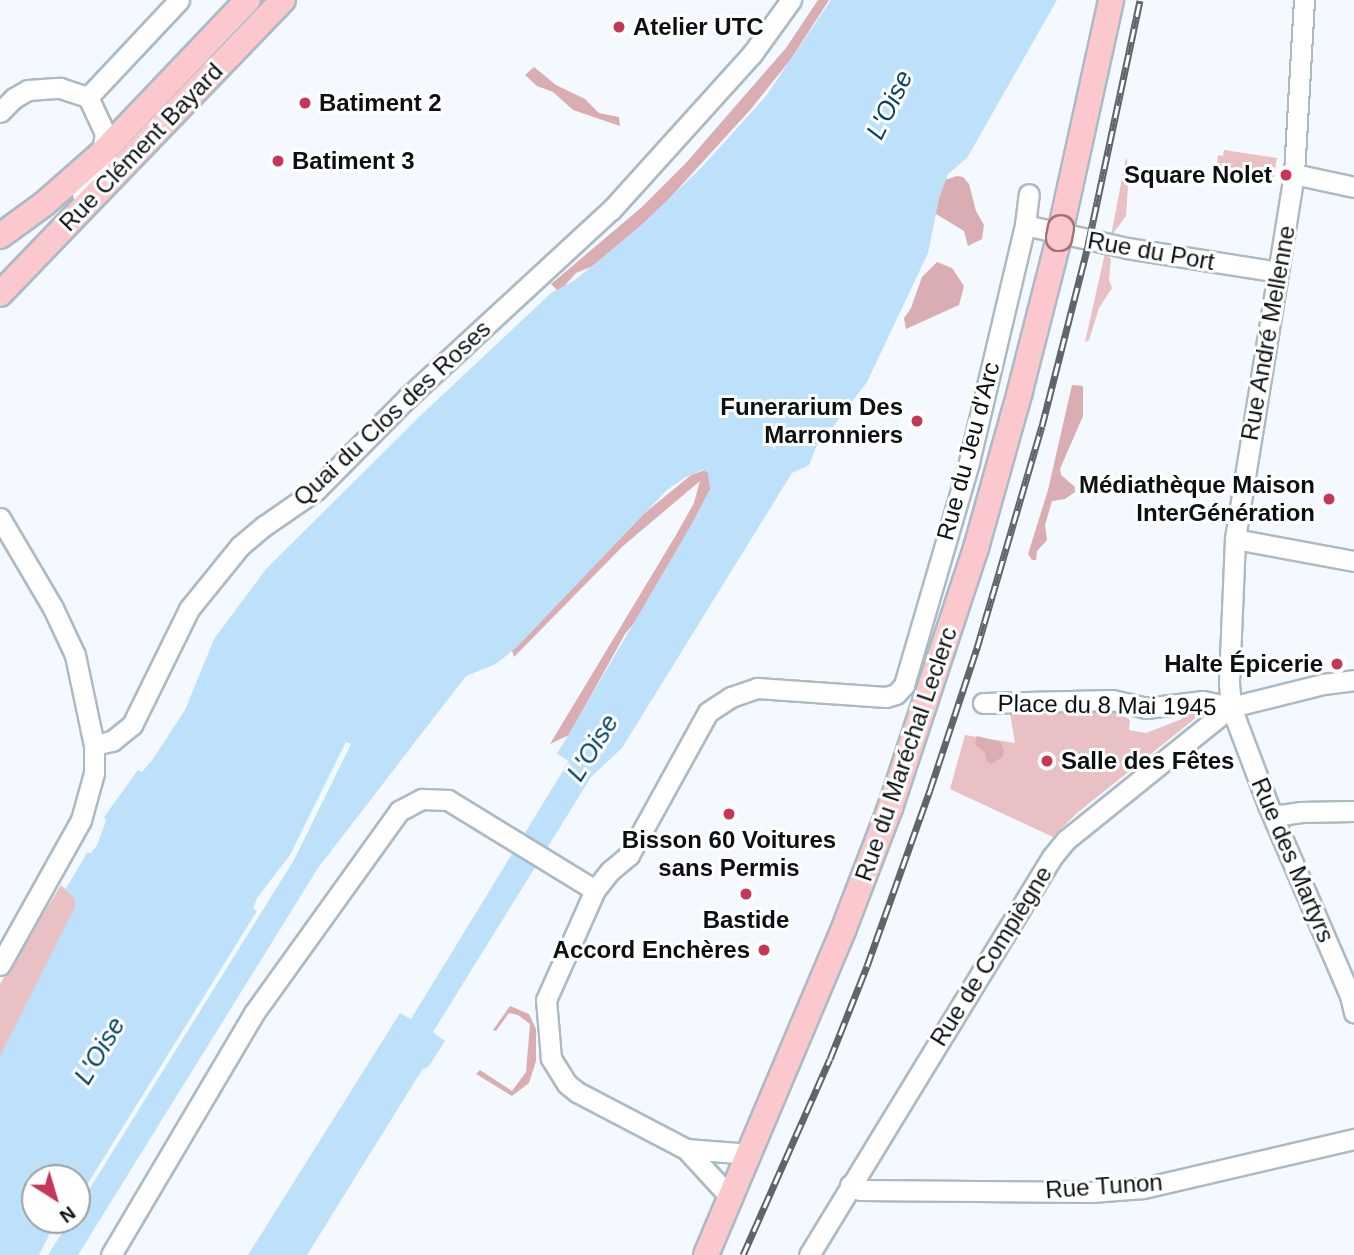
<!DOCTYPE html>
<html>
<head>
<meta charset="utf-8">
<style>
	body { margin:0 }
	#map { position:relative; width:1354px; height:1255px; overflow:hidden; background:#f3f9fe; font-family:Arial,sans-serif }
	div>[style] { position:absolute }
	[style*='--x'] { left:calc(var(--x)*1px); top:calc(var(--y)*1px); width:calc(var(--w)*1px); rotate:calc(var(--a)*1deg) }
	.green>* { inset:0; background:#e9c0c3 }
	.forest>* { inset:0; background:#d9adb1 }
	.water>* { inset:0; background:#bde1fa }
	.roads { filter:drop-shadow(2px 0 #acbac4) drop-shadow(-2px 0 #acbac4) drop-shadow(0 2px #acbac4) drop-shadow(0 -2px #acbac4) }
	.minor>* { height:19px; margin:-9.5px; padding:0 9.5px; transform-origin:9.5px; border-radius:9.5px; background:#fff }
	.major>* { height:24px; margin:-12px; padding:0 12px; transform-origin:12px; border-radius:12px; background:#fbc8cd }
	.rail>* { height:7px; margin-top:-3.5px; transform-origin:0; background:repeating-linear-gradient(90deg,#fff 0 13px,#5f6568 0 26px); box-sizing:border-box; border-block:2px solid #5f6568 }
	.bridges { filter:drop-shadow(2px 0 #a67076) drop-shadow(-2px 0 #a67076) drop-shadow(0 2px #a67076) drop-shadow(0 -2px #a67076) }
	.major-bridge>* { height:24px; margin:-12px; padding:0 12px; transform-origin:12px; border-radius:12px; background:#fbc8cd }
	.dots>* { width:19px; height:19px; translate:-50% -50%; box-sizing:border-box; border:4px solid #fff; border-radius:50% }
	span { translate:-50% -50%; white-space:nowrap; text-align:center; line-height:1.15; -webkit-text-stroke:6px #fff; paint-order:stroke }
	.poi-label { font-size:24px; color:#0b1013; font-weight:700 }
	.left { translate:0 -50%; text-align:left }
	.right { translate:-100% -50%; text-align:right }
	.street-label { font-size:24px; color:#0b1013 }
	.water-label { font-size:26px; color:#064566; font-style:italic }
	.north { position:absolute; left:21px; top:1164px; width:70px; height:70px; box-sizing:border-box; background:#fff; border:2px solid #9d9fa1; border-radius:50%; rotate:143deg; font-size:19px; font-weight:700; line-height:28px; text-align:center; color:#0b1013 }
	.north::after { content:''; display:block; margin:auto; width:24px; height:32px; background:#c63655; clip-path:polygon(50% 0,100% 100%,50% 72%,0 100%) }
</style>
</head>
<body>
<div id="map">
	<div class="green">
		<i style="clip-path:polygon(1224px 150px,1277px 158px,1273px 182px,1216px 175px,1218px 155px,1223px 156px)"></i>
		<i style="clip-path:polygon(1126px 157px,1129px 170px,1126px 216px,1111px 236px)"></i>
		<i style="clip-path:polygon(1105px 253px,1111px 259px,1109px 280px,1112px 288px,1099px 308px,1089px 340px,1085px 342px)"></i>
		<i style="clip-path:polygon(1009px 708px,1112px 708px,1130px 720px,1129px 730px,1146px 733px,1182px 719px,1180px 714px,1195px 712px,1197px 717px,1077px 813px,1053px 837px,950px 789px,965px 735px,1015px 743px)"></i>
		<i style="clip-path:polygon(61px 885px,74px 897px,76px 905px,50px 971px,0 1058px,0 984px)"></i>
	</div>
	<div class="forest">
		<i style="clip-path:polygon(818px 0,829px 0,791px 59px,751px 109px,657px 212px,593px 266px,576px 273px,559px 292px,551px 284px,642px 207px,685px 164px,786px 48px)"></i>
		<i style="clip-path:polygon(534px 67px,556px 85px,585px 99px,599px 113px,619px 117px,620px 126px,573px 110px,553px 92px,537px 86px,525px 75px)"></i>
		<i style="clip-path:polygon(957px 176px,963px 177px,969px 184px,976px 211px,984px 225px,982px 239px,968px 246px,964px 231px,931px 211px,945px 180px)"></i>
		<i style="clip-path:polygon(937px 262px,952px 268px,964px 286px,959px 305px,906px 329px,904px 318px,911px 308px,922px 277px)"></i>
		<i style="clip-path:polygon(1072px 385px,1083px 386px,1083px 416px,1060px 469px,1061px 475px,1075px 487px,1075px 492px,1065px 499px,1052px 501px,1045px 525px,1047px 540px,1037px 551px,1036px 560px,1032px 560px,1028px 554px,1048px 490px)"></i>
		<i style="clip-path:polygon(708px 469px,712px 491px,641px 615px,625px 634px,569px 735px,550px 744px,676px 535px,694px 503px,700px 481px,623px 546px,514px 657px,511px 647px,624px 530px,691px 475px)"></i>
		<i style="clip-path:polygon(977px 736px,1000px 742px,1004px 750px,1002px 757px,992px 764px,987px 762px,985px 753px,975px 744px)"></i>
		<i style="clip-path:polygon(510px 1006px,529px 1014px,536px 1029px,536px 1061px,529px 1083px,512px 1096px,476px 1074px,480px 1070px,512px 1091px,526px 1072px,530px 1024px,518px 1015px,509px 1013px,496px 1031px,493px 1030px)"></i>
	</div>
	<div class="water">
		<i style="clip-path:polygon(831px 0,1057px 0,967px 158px,948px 174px,939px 199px,928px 253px,867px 382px,829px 432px,819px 440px,809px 465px,792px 473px,622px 748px,591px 777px,433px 1032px,445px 1041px,429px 1066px,422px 1070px,307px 1255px,248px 1255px,400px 1013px,411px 1019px,569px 761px,557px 754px,690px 527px,710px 489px,708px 473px,703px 470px,686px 477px,667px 490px,517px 647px,496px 664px,466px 676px,318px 868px,78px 1255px,48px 1255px,70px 1220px,77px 1220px,77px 1209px,294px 860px,351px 744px,346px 742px,290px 855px,257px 898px,253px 909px,257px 911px,77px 1201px,77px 1178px,35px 1178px,35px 1220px,65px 1220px,62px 1224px,59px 1223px,50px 1233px,39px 1255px,0 1255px,0 1056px,76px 905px,74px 897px,65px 890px,87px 853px,91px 853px,97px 845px,106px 821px,104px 817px,138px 770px,142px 772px,153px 759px,185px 710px,214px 639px,266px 569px,419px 417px,551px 293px,575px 280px,637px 229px,702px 167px,766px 96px)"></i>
	</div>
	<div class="roads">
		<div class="minor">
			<i style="--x:1304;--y:0;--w:174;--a:93.3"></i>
			<i style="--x:1294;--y:174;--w:370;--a:99.2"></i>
			<i style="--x:1235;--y:539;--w:144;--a:92.4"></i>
			<i style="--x:1229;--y:683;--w:24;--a:85"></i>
			<i style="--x:1231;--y:707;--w:105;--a:69.3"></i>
			<i style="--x:1268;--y:805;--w:207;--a:66.7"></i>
			<i style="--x:1350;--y:995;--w:18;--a:77"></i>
			<i style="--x:88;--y:97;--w:133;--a:-46.8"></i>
			<i style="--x:0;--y:112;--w:20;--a:-45"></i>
			<i style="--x:14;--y:98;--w:16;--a:-30"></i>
			<i style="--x:28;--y:90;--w:32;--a:-4"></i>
			<i style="--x:60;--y:88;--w:29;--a:18"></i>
			<i style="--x:88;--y:97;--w:40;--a:65"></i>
			<i style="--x:105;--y:133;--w:44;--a:99.2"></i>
			<i style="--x:98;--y:176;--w:24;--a:132"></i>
			<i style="--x:1294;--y:174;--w:61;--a:12.2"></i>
			<i style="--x:1025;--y:225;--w:105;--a:12.7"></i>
			<i style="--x:1127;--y:248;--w:153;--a:9"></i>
			<i style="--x:0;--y:518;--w:104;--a:59.5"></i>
			<i style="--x:53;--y:608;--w:52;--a:64.9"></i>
			<i style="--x:75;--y:655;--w:92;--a:78.1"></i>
			<i style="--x:94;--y:745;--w:28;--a:90"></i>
			<i style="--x:94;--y:773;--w:49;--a:105.5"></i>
			<i style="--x:81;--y:820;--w:166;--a:119.2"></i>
			<i style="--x:1235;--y:539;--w:121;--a:10.5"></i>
			<i style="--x:983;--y:703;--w:129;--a:-1.3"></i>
			<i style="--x:1112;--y:700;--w:35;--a:13"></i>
			<i style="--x:1146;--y:708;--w:57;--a:-7"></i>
			<i style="--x:1203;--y:701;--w:29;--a:12"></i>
			<i style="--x:94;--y:745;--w:18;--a:-13"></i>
			<i style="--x:112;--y:741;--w:26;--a:-39"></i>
			<i style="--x:132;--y:725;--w:129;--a:-63.8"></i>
			<i style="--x:189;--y:609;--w:81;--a:-51"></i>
			<i style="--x:240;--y:546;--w:31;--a:-40"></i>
			<i style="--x:264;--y:526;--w:63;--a:-34.7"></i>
			<i style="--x:316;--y:490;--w:131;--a:-45.3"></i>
			<i style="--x:408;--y:397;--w:276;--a:-42.7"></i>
			<i style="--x:611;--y:210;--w:210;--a:-47.9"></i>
			<i style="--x:752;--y:54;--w:67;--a:-54.2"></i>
			<i style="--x:1273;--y:816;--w:27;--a:-8"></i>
			<i style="--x:1300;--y:812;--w:54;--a:-1.1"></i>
			<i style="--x:686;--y:1149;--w:67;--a:47.4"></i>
			<i style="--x:750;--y:1154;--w:64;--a:-175.5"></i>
			<i style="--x:686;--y:1149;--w:123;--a:-152.4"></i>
			<i style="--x:577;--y:1092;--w:13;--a:-141"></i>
			<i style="--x:567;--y:1084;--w:31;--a:-122"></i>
			<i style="--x:551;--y:1058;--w:58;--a:-94.9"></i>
			<i style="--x:546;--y:1000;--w:120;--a:-66"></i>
			<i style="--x:595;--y:890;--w:24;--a:-52"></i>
			<i style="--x:610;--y:871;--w:25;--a:-40"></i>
			<i style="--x:629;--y:855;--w:163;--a:-61.1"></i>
			<i style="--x:708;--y:712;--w:27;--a:-33"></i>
			<i style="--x:731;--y:697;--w:28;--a:-19"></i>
			<i style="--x:757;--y:688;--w:129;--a:4"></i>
			<i style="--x:886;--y:697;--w:10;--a:-17"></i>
			<i style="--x:896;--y:694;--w:12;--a:-48"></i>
			<i style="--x:904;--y:685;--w:232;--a:-73.7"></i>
			<i style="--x:969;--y:462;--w:244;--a:-76.7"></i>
			<i style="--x:1025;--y:225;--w:31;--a:-83"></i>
			<i style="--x:850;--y:1185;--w:11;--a:27"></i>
			<i style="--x:860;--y:1190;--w:231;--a:0.5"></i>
			<i style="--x:1091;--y:1192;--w:52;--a:-4.4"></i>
			<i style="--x:1143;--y:1188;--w:217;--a:-13.1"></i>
			<i style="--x:111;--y:1255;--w:281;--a:-59.4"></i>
			<i style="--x:254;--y:1013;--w:249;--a:-54.3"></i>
			<i style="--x:399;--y:811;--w:26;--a:-28"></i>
			<i style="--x:422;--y:799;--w:26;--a:2"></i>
			<i style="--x:448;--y:800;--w:172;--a:31.5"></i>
			<i style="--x:809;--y:1255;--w:466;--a:-58.6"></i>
			<i style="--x:1052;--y:857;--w:22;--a:-51"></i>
			<i style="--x:1066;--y:840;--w:212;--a:-38.9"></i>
			<i style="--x:1231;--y:707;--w:95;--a:-14"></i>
			<i style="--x:1323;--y:684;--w:31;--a:-7"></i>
		</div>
		<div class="major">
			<i style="--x:1061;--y:228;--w:233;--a:-77.6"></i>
			<i style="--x:0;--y:236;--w:54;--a:-36"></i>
			<i style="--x:44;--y:204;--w:79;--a:-41.4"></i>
			<i style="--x:103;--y:152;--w:210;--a:-46.4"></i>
			<i style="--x:0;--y:294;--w:408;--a:-46.1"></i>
			<i style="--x:706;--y:1255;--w:355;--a:-67.1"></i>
			<i style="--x:844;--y:928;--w:129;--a:-69"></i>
			<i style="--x:890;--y:808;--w:274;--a:-71.7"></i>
			<i style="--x:976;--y:548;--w:163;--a:-74.3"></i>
			<i style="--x:1020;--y:391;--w:158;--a:-75.7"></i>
		</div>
	</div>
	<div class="rail">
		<i style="--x:743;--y:1255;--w:214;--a:-66.1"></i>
		<i style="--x:830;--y:1059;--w:100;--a:-68.3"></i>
		<i style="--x:867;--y:966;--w:187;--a:-70.3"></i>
		<i style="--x:930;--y:790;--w:150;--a:-71.7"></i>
		<i style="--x:977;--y:648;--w:231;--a:-73.7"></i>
		<i style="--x:1042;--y:426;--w:187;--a:-75.7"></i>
		<i style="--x:1088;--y:245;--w:250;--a:-78"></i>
	</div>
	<div class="bridges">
		<div class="major-bridge">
			<i style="--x:1059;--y:238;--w:10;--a:-79"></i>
		</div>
	</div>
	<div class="dots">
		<i style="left:619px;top:27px;background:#c63655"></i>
		<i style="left:305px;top:103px;background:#c63655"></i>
		<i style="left:278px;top:161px;background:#c63655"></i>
		<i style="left:1286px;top:175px;background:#c63655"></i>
		<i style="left:917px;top:421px;background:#c63655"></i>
		<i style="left:1329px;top:499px;background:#c63655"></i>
		<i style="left:1337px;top:664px;background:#c63655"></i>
		<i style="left:1047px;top:761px;background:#c63655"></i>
		<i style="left:729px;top:814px;background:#c63655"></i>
		<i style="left:746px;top:894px;background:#c63655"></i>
		<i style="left:764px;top:950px;background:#c63655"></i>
	</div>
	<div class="poi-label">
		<span class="left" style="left:633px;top:27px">Atelier UTC</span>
		<span class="left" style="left:319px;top:103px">Batiment 2</span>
		<span class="left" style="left:292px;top:161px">Batiment 3</span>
		<span class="right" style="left:1272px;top:175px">Square Nolet</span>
		<span class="right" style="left:903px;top:421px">Funerarium Des<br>Marronniers</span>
		<span class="right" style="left:1315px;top:499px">Médiathèque Maison<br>InterGénération</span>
		<span class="right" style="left:1323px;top:664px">Halte Épicerie</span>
		<span class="left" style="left:1061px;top:761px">Salle des Fêtes</span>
		<span style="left:729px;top:854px">Bisson 60 Voitures<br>sans Permis</span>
		<span style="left:746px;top:920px">Bastide</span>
		<span class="right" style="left:750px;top:950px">Accord Enchères</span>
	</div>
	<div class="street-label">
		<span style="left:141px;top:147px;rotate:-46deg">Rue Clément Bayard</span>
		<span style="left:1151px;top:251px;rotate:10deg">Rue du Port</span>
		<span style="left:1268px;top:333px;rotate:-80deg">Rue André Mellenne</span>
		<span style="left:392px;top:413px;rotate:-43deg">Quai du Clos des Roses</span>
		<span style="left:968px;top:451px;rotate:-75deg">Rue du Jeu d'Arc</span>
		<span style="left:1107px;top:705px;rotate:1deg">Place du 8 Mai 1945</span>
		<span style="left:906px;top:754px;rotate:-71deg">Rue du Maréchal Leclerc</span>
		<span style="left:1293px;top:860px;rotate:67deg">Rue des Martyrs</span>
		<span style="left:991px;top:956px;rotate:-58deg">Rue de Compiègne</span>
		<span style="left:1104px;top:1186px;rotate:-4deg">Rue Tunon</span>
	</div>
	<div class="water-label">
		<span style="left:890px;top:105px;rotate:-64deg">L'Oise</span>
		<span style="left:593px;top:748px;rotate:-58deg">L'Oise</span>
		<span style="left:100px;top:1051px;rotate:-59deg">L'Oise</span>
	</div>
	<div class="north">N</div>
</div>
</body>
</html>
